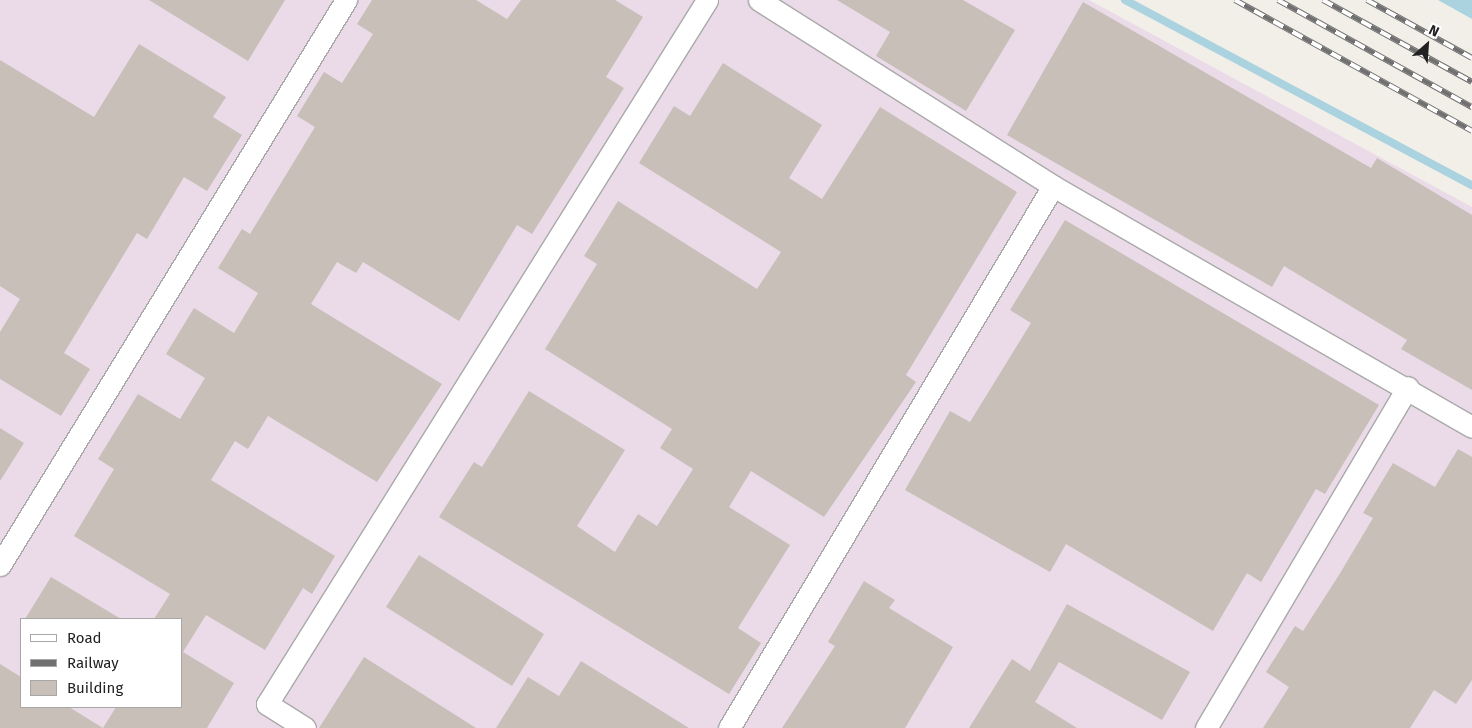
<!DOCTYPE html>
<html>
<head>
<meta charset="utf-8">
<style>
	body { margin:0 }
	#map { position:relative; width:1472px; height:728px; overflow:hidden; background:#f2efe9; font-family:"Fira Sans",sans-serif }
	div>[style] { position:absolute }
	[style*='--x'] { left:calc(var(--x)*1px); top:calc(var(--y)*1px); width:calc(var(--w)*1px); rotate:calc(var(--a)*1deg) }
	.industrial>* { inset:0; background:#ebdbe8 }
	.water>* { inset:0; background:#aad3df }
	.stream>* { height:8px; margin:-4px; padding:0 4px; transform-origin:4px; border-radius:4px; background:#aad3df }
	.building>* { inset:0; background:#c7bfb8 }
	.roads { filter:drop-shadow(1px 0 #a9a9a9) drop-shadow(-1px 0 #a9a9a9) drop-shadow(0 1px #a9a9a9) drop-shadow(0 -1px #a9a9a9) }
	.minor>* { height:21px; margin:-10.5px; padding:0 10.5px; transform-origin:10.5px; border-radius:10.5px; background:#fff }
	.rail>* { height:5.5px; margin-top:-2.75px; transform-origin:0; background:repeating-linear-gradient(90deg,#fff 0 11px,#707070 0 22px); box-sizing:border-box; border-block:1px solid #707070 }
	span { translate:-50% -50%; white-space:nowrap; text-align:center; line-height:1.15; -webkit-text-stroke:4px #fff; paint-order:stroke }
	.legend { position:absolute; left:20px; top:618px; width:162px; height:90px; box-sizing:border-box; background:#fff; border:1px solid #a7a7a7; margin:0; padding:6px 9px; list-style:none; font-size:15px; color:#222 }
	.legend li { display:flex; align-items:center; gap:10px; height:25px }
	.legend b { width:25px; border:1px solid #a7a7a7 }
	.north { position:absolute; left:1402px; top:20px; width:50px; height:50px; -webkit-text-stroke:4px #fff; paint-order:stroke; rotate:26deg; font-size:14px; font-weight:700; line-height:20px; text-align:center; color:#222 }
	.north::after { content:''; display:block; margin:auto; width:18px; height:22px; background:#222; clip-path:polygon(50% 0,100% 100%,50% 72%,0 100%) }
</style>
</head>
<body>
<div id="map">
	<div class="industrial">
		<i style="clip-path:polygon(evenodd,0 0,1089px 0,1472px 207px,1472px 728px,0 728px,0 0,21px 619px,181px 619px,181px 707px,21px 707px,21px 619px)"></i>
	</div>
	<div class="water">
		<i style="clip-path:polygon(1438px 0,1472px 0,1472px 19px)"></i>
	</div>
	<div class="stream">
		<i style="--x:1125;--y:0;--w:393;--a:28.1"></i>
	</div>
	<div class="building">
		<i style="clip-path:polygon(149px 0,285px 0,248px 61px)"></i>
		<i style="clip-path:polygon(372px 0,476px 0,507px 19px,521px 0,615px 0,643px 17px,606px 77px,624px 88px,532px 234px,517px 225px,459px 321px,363px 262px,356px 273px,337px 262px,311px 304px,442px 384px,377px 482px,268px 416px,248px 449px,235px 441px,211px 480px,335px 556px,312px 594px,303px 588px,265px 650px,206px 615px,183px 652px,234px 683px,207px 728px,0 728px,0 664px,21px 677px,21px 707px,69px 707px,103px 728px,116px 707px,181px 707px,181px 619px,154px 619px,170px 594px,74px 536px,114px 469px,98px 459px,138px 394px,180px 419px,205px 378px,166px 354px,194px 308px,234px 333px,258px 293px,218px 268px,242px 229px,250px 234px,315px 127px,297px 116px,324px 72px,342px 83px,373px 34px,357px 24px)"></i>
		<i style="clip-path:polygon(837px 0,963px 0,1015px 30px,966px 111px,876px 56px,890px 32px)"></i>
		<i style="clip-path:polygon(1083px 2px,1371px 168px,1377px 158px,1472px 215px,1472px 390px,1401px 349px,1407px 340px,1284px 266px,1272px 287px,1007px 135px)"></i>
		<i style="clip-path:polygon(139px 44px,226px 97px,213px 117px,242px 135px,207px 191px,184px 177px,147px 239px,137px 233px,64px 353px,90px 369px,61px 416px,0 379px,0 332px,20px 299px,0 286px,0 60px,94px 117px)"></i>
		<i style="clip-path:polygon(723px 63px,822px 125px,789px 178px,822px 199px,880px 107px,1017px 192px,906px 375px,916px 382px,824px 517px,751px 471px,729px 507px,790px 545px,738px 628px,761px 643px,729px 694px,439px 517px,474px 462px,482px 467px,529px 391px,625px 450px,577px 526px,615px 552px,638px 514px,657px 526px,693px 469px,660px 448px,672px 429px,545px 349px,597px 264px,584px 256px,618px 201px,757px 289px,781px 252px,639px 163px,674px 106px,690px 116px)"></i>
		<i style="clip-path:polygon(1065px 220px,1379px 405px,1325px 494px,1316px 489px,1261px 582px,1247px 573px,1213px 631px,1066px 544px,1050px 572px,905px 490px,950px 411px,970px 422px,1031px 323px,1010px 310px)"></i>
		<i style="clip-path:polygon(0 428px,24px 443px,0 481px)"></i>
		<i style="clip-path:polygon(1458px 449px,1472px 457px,1472px 680px,1456px 704px,1434px 690px,1410px 728px,1263px 728px,1289px 687px,1266px 672px,1295px 626px,1303px 631px,1339px 575px,1373px 518px,1363px 513px,1393px 463px,1435px 487px)"></i>
		<i style="clip-path:polygon(419px 555px,544px 634px,512px 686px,386px 607px)"></i>
		<i style="clip-path:polygon(51px 577px,121px 619px,25px 619px)"></i>
		<i style="clip-path:polygon(864px 581px,895px 600px,889px 608px,953px 647px,905px 728px,782px 728px,835px 646px,828px 642px)"></i>
		<i style="clip-path:polygon(1067px 604px,1190px 672px,1162px 720px,1059px 662px,1035px 702px,1077px 728px,969px 728px,1012px 659px,1030px 671px)"></i>
		<i style="clip-path:polygon(364px 657px,476px 728px,319px 728px)"></i>
		<i style="clip-path:polygon(581px 661px,689px 728px,496px 728px,528px 677px,559px 696px)"></i>
	</div>
	<div class="roads">
		<div class="minor">
			<i style="--x:759;--y:0;--w:348;--a:32.3"></i>
			<i style="--x:1053;--y:186;--w:483;--a:29.9"></i>
			<i style="--x:0;--y:565;--w:663;--a:-58.52"></i>
			<i style="--x:305;--y:728;--w:45;--a:-147.7"></i>
			<i style="--x:267;--y:704;--w:830;--a:-57.99"></i>
			<i style="--x:729;--y:728;--w:631;--a:-59.13"></i>
			<i style="--x:1206;--y:728;--w:396;--a:-59.4"></i>
		</div>
	</div>
	<div class="rail">
		<i style="--x:1235;--y:0;--w:271;--a:28.9"></i>
		<i style="--x:1278;--y:0;--w:222;--a:28.9"></i>
		<i style="--x:1323;--y:0;--w:170;--a:28.8"></i>
		<i style="--x:1367;--y:0;--w:120;--a:28.9"></i>
	</div>
	<ul class="legend">
	<li><b style="height:6px;background:#fff"></b>Road</li>
	<li><b style="height:6px;background:#707070"></b>Railway</li>
	<li><b style="height:14px;background:#c7bfb8"></b>Building</li>
	</ul>
	<div class="north">N</div>
</div>
</body>
</html>
